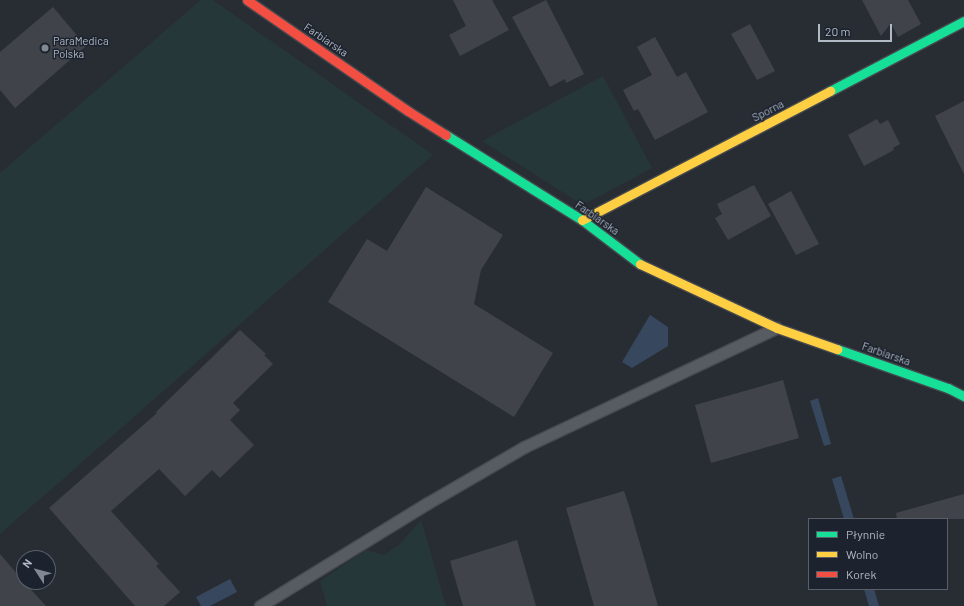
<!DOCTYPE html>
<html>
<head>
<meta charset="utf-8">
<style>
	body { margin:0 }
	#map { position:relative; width:964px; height:606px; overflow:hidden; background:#282d34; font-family:Barlow,sans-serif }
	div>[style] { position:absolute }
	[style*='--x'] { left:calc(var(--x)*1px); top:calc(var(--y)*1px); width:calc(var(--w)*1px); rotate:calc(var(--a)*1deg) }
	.green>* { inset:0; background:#26373a }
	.water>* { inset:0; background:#37475d }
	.building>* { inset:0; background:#40444a }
	.roads { filter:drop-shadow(1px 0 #46494f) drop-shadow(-1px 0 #46494f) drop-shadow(0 1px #46494f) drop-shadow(0 -1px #46494f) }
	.lane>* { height:11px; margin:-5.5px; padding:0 5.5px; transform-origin:5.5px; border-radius:5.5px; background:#575b62 }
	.fast>* { height:9px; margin:-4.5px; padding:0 4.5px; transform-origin:4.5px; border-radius:4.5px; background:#16e098 }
	.slow>* { height:9px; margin:-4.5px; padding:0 4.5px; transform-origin:4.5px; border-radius:4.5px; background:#ffcf43 }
	.jam>* { height:9px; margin:-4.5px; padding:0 4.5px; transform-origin:4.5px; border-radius:4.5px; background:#f24e42 }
	.dots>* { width:11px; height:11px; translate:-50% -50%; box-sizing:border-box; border:2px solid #1c232e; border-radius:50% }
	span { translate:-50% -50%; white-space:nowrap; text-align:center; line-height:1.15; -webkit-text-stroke:3px #1c232e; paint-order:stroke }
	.street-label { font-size:11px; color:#b1b9c5 }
	.poi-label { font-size:11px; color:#b1b9c5 }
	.left { translate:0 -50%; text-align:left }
	.legend { position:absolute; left:808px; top:518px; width:140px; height:72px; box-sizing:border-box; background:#1c232e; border:1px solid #585f6a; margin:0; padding:5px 7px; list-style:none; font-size:12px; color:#b1b9c5 }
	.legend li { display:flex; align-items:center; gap:8px; height:20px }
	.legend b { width:20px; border:1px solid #585f6a }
	.north { position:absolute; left:16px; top:550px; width:40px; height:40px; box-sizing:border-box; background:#1c232e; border:1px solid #585f6a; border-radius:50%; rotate:306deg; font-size:11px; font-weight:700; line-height:16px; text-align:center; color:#b1b9c5 }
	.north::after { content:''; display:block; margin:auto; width:14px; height:18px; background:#818892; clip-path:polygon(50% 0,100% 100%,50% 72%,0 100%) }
	.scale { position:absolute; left:818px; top:24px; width:74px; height:18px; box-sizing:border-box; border:2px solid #b1b9c5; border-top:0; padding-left:5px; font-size:12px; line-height:14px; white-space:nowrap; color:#b1b9c5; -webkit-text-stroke:3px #1c232e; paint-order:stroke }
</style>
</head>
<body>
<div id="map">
	<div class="green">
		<i style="clip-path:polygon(201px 0,213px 0,433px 155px,0 534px,0 173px)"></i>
		<i style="clip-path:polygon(603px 76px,652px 168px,598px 197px,587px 202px,580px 203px,482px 141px)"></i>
		<i style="clip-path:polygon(421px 520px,446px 606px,327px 606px,320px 581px,366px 550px,384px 555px,399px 545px)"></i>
	</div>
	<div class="water">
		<i style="clip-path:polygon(650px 315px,668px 327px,668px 346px,632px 368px,622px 362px)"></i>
		<i style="clip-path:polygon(818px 398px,831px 444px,824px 446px,810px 401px)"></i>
		<i style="clip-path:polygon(841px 476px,854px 519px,844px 519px,832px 479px)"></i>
		<i style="clip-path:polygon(230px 579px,237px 592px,210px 606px,201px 606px,196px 597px)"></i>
		<i style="clip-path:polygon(864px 589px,874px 589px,879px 606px,869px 606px)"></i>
	</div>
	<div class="building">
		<i style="clip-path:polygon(453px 0,492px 0,509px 30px,460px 56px,449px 35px,466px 26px)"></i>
		<i style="clip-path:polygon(546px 0,584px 74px,566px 83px,565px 79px,550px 87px,512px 17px)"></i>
		<i style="clip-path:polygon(862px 0,908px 0,921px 24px,898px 37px,891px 23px,881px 36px)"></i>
		<i style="clip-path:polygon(53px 7px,86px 46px,15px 108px,0 90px,0 52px)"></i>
		<i style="clip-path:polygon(750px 24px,775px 71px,757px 80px,731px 34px)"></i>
		<i style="clip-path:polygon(655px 37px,677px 77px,686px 72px,708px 112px,655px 140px,638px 109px,634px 111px,623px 90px,652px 75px,637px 47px)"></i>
		<i style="clip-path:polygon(964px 101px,964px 174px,935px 116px)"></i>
		<i style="clip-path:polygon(877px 119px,880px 124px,888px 120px,900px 144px,893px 148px,894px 150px,864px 166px,848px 135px)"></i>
		<i style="clip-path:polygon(754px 185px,771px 216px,728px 240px,715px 218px,722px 214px,717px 204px)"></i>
		<i style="clip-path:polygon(426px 187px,503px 235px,481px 270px,474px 304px,553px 353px,514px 417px,328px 302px,367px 239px,387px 251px)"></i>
		<i style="clip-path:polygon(791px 191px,819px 244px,796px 255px,768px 204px)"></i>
		<i style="clip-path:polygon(240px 330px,266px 354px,264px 355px,273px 364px,233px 403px,240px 410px,230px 420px,254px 445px,220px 478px,212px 470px,185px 496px,159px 469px,111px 511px,159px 564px,156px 566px,180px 592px,164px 606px,135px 606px,49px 508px,157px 413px,156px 412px)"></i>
		<i style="clip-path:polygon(783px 380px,799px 438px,711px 463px,695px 405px)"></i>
		<i style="clip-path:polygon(624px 491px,629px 506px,658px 606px,594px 606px,566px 508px)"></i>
		<i style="clip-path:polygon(964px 494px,964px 519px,897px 519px,896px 513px)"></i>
		<i style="clip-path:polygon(517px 540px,536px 606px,463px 606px,450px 561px)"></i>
		<i style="clip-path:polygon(0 554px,24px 582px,46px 606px,0 606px)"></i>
	</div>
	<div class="roads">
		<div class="lane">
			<i style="--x:260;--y:606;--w:195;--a:-31.6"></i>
			<i style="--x:426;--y:504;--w:113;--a:-30.2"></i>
			<i style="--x:524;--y:447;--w:279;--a:-25.3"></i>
		</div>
		<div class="fast">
			<i style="--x:830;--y:91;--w:151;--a:-27.6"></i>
			<i style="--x:446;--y:135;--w:160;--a:32"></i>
			<i style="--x:582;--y:220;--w:73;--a:37.2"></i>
			<i style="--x:837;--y:349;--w:118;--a:19.4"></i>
			<i style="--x:948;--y:388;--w:18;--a:27"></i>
		</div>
		<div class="slow">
			<i style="--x:582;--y:220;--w:280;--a:-27.5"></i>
			<i style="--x:640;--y:264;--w:151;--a:25"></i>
			<i style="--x:777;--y:328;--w:64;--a:19.3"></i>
		</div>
		<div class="jam">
			<i style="--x:247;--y:0;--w:196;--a:34.6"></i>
			<i style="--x:408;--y:111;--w:45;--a:32.3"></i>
		</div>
	</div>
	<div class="dots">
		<i style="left:45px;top:48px;background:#818892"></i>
	</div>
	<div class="street-label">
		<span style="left:326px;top:40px;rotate:34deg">Farbiarska</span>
		<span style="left:768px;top:111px;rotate:-27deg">Sporna</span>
		<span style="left:597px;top:218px;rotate:35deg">Farbiarska</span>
		<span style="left:886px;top:354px;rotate:19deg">Farbiarska</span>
	</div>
	<div class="poi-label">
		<span class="left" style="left:53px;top:48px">ParaMedica<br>Polska</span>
	</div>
	<ul class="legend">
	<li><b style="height:5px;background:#16e098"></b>Płynnie</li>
	<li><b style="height:5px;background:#ffcf43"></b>Wolno</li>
	<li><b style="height:5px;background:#f24e42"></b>Korek</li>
	</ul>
	<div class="north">N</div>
	<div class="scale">20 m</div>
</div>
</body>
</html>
